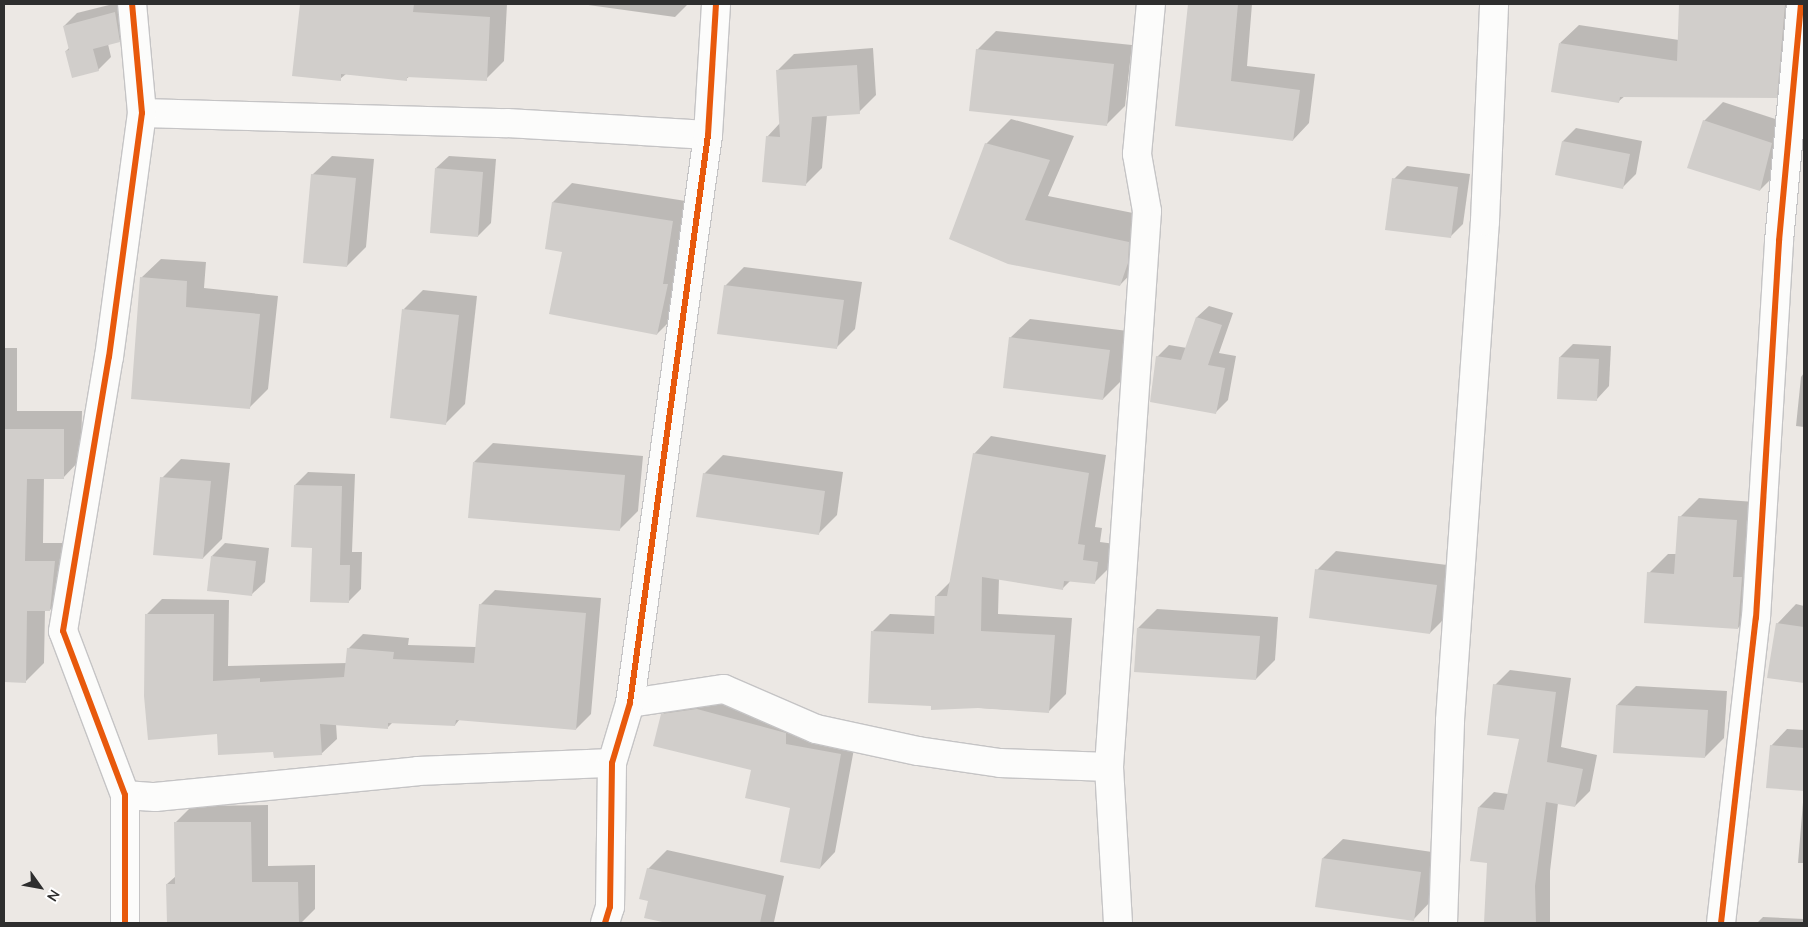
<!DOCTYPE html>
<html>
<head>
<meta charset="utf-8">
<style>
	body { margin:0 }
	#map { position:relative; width:1808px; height:927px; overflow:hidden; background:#ece8e4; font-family:"Nunito Sans",sans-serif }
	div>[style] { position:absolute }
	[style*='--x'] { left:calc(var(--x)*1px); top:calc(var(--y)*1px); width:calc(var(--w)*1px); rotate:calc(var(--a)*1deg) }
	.shadow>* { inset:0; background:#0003 }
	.building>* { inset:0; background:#d1cecb }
	.roads { filter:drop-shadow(1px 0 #c5c4c5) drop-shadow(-1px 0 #c5c4c5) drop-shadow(0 1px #c5c4c5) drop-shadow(0 -1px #c5c4c5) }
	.minor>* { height:28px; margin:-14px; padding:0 14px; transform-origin:14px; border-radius:14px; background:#fcfcfb }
	.cycleway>* { height:6px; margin:-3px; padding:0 3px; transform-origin:3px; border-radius:3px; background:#e8590c }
	span { translate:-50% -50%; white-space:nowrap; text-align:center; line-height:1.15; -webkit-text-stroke:5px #fff; paint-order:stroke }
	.frame { position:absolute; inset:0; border:5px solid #2e2e2e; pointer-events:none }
	.north { position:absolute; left:15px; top:862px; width:50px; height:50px; -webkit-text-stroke:4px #fff; paint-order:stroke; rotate:122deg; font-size:14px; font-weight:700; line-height:20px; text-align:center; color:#2e2e2e }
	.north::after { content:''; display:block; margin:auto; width:18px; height:22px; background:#2e2e2e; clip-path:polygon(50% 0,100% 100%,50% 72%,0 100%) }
</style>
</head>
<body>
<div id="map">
	<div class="shadow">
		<i style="clip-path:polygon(113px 4px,128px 4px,132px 28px,119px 41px,108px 44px,111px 57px,98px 70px,66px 51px,70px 47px,64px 26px,77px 13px)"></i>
		<i style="clip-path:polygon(301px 4px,507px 4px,504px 61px,486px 79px,410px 76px,406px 79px,346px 74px,340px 79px,294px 75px)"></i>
		<i style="clip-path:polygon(581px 4px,688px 4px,675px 17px)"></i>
		<i style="clip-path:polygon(1189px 4px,1252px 4px,1247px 66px,1315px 74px,1309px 123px,1293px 140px,1176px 125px)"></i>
		<i style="clip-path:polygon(1680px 4px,1802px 4px,1795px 78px,1776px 96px,1625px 96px,1619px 101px,1560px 43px,1579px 25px,1679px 40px)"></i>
		<i style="clip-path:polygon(996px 31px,1132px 45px,1125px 106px,1106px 125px,977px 50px)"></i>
		<i style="clip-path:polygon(873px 48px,876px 95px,859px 112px,827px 115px,822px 168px,805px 185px,767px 137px,780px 123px,777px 71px,794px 54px)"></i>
		<i style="clip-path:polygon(1723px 102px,1791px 124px,1779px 171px,1760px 190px,1704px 121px)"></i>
		<i style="clip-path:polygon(1011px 119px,1074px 136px,1048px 196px,1153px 217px,1144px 260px,1120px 285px,950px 238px,986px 144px)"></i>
		<i style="clip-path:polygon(1576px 128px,1642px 141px,1636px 174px,1623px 187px,1557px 174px,1563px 141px)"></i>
		<i style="clip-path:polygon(332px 156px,374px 159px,366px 247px,347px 266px,312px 175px)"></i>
		<i style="clip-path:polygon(449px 156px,496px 159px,491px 223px,478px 236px,436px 168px)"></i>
		<i style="clip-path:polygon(1407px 166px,1470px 174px,1463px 224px,1450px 237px,1394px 179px)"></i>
		<i style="clip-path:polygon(572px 183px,692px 202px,676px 315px,657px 334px,563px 251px,546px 248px,553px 202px)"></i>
		<i style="clip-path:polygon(161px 259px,206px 262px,204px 288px,278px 296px,268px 389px,249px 408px,141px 278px)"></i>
		<i style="clip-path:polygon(744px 267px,862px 282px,855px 329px,836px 348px,725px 286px)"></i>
		<i style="clip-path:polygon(423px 290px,477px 296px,465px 404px,446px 423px,404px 309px)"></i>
		<i style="clip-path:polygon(1209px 306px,1233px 313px,1219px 353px,1236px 356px,1228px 400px,1216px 412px,1157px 357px,1169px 345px,1187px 348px,1197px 317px)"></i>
		<i style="clip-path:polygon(1030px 319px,1128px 331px,1122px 380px,1103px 399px,1010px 338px)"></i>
		<i style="clip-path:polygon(1573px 344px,1611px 346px,1609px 386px,1597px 399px,1560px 357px)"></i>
		<i style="clip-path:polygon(4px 348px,17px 348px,17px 411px,82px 411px,81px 459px,63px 478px,44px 477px,43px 543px,73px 543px,68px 591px,50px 610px,45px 610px,44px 663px,26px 681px,4px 681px)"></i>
		<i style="clip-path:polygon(1804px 373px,1804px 427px,1796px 426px,1801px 377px)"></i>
		<i style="clip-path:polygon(991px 436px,1106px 455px,1095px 527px,1102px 528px,1100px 542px,1115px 544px,1112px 565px,1094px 583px,1071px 580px,1062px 589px,999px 578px,998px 614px,1072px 618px,1066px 694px,1048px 712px,932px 705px,873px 631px,890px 614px,935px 616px,936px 596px,951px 581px,974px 454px)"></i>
		<i style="clip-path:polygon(493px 443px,643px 456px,638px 511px,619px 530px,474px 462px)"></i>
		<i style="clip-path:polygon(723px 455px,843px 472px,837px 515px,818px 534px,704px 474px)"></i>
		<i style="clip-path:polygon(181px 459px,230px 463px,222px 539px,203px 558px,162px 478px)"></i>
		<i style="clip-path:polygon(308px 472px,355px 474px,352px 552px,362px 552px,361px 589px,348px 602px,314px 547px,295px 485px)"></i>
		<i style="clip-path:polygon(1699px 498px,1755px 502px,1757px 609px,1738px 628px,1649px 573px,1668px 554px,1677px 554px,1680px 517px)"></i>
		<i style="clip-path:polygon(225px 543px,269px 548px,265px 582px,252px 594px,212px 556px)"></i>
		<i style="clip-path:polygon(1336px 551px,1455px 566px,1449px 614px,1430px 633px,1317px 570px)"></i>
		<i style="clip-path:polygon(495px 590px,601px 598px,591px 714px,576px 729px,460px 719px,455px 725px,393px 722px,387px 728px,336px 724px,337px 739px,321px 754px,218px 733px,147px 614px,162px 599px,229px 600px,228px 666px,347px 663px,348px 649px,363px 634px,409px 638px,408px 645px,476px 647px,480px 605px)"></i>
		<i style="clip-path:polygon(1796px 604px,1804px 606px,1804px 682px,1768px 677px,1777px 624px)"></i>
		<i style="clip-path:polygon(1157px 609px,1278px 617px,1275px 660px,1256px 679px,1138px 628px)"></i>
		<i style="clip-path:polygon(1510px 670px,1571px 678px,1561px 747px,1597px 755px,1590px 791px,1575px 806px,1558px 803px,1550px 871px,1550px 923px,1485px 923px,1488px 862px,1479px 807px,1494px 792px,1508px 794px,1520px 738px,1495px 685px)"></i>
		<i style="clip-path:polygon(1636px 686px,1727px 691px,1724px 738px,1705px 757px,1617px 705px)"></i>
		<i style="clip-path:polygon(713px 694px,856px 738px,835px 852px,820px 868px,792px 807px,753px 769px,662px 715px,678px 699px)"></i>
		<i style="clip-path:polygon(1787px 729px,1804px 730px,1804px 863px,1798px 863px,1804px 790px,1768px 787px,1771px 746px)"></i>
		<i style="clip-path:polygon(268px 805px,268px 866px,315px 865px,315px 909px,301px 923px,168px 923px,167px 884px,176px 876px,175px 823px,192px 806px)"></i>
		<i style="clip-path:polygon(1343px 839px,1439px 853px,1432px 900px,1413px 920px,1316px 906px,1323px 858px)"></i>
		<i style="clip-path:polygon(667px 850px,784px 876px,774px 922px,673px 923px,646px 917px,649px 900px,648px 869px)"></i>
		<i style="clip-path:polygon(1763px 917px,1804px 919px,1804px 923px,1757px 923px)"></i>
	</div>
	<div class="building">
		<i style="clip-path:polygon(300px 4px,414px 4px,413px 12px,490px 17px,487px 81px,407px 77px,407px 81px,341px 74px,341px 81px,292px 76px)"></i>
		<i style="clip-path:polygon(1188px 4px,1238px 4px,1231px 81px,1300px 90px,1293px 141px,1175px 126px)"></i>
		<i style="clip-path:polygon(1679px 4px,1785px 4px,1777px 98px,1620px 97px,1619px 103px,1551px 92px,1559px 43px,1677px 61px)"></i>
		<i style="clip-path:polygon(115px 12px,120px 42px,93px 49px,99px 71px,72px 78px,65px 51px,69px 50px,63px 26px)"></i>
		<i style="clip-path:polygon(976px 49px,1114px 64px,1107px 126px,969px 111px)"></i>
		<i style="clip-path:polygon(857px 65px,860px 114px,812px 117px,806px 186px,762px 182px,766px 136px,780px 137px,776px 70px)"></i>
		<i style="clip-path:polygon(1703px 120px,1772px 143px,1760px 191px,1687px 168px)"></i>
		<i style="clip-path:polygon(1562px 141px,1630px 154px,1623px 189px,1555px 175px)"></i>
		<i style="clip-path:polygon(985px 143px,1050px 160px,1025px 220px,1129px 242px,1128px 263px,1120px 286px,1008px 264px,949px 239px)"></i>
		<i style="clip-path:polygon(435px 168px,483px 172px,478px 237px,430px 233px)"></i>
		<i style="clip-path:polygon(311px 174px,356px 178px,347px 267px,303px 263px)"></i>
		<i style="clip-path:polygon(1392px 178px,1458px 187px,1451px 238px,1385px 230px)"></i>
		<i style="clip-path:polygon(552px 202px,673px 221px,663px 284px,668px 284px,657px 335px,549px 314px,562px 252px,545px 249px)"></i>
		<i style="clip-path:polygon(140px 277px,187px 281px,186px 307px,260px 314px,250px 409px,131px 399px)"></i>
		<i style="clip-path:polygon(724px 285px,844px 300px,837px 349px,717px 334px)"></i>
		<i style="clip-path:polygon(402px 309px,459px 315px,446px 425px,390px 418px)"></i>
		<i style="clip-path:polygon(1196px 317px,1222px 325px,1208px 365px,1225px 368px,1216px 414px,1150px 402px,1156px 356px,1181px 360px)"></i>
		<i style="clip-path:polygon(1009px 337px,1110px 350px,1103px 400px,1003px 388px)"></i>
		<i style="clip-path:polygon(1559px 357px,1599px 359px,1597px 401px,1557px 399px)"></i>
		<i style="clip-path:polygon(4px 429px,64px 429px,64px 479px,27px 479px,25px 561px,55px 561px,50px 611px,27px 611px,26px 683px,4px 682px)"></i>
		<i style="clip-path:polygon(973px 453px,1089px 473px,1078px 544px,1085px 545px,1083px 560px,1098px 562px,1095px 584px,1064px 581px,1063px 590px,982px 577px,981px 631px,1055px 635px,1049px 713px,978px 708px,931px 710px,931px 706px,868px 703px,871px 631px,934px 634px,935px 596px,947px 596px)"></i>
		<i style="clip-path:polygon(473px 462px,625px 475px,620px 531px,468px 518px)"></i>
		<i style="clip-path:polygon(703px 473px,825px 491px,819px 535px,696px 517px)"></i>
		<i style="clip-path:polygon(160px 477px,211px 481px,203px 559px,153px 555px)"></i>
		<i style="clip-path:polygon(294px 485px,342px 486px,340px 565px,350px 565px,349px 603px,310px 602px,312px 548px,291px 547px)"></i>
		<i style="clip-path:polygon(1678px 516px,1737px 520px,1733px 577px,1742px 577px,1738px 629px,1644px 623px,1647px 572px,1674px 574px)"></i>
		<i style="clip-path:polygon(211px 556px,256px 561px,252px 596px,207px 591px)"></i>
		<i style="clip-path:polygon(1315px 569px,1437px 585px,1430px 634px,1309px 618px)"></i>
		<i style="clip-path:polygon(479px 604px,586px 613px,576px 730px,456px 720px,455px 726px,388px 723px,388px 729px,320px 724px,322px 755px,274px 758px,273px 752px,218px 755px,217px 734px,148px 740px,144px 696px,145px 614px,214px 614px,213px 681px,260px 678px,260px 682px,344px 677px,347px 648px,394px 652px,393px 659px,474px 663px)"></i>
		<i style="clip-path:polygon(1776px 623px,1804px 627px,1804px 683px,1767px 678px)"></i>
		<i style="clip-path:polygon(1137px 628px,1260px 636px,1256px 680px,1134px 672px)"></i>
		<i style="clip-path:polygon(1493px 684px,1556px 692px,1547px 762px,1583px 769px,1575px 807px,1546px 802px,1535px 886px,1536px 923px,1484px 923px,1487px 863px,1470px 861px,1478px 807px,1504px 810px,1519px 739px,1487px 735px)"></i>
		<i style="clip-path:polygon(1616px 705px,1708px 710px,1705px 758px,1613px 753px)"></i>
		<i style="clip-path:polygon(697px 709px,786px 733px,786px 744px,841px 754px,820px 869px,780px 862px,790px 808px,745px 798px,751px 770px,653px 746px,661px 714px)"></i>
		<i style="clip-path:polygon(1770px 745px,1804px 748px,1804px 791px,1766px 788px)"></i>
		<i style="clip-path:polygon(174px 822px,251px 822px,252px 882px,298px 882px,299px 923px,167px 923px,166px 884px,175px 884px)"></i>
		<i style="clip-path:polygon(1322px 858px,1421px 872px,1414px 921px,1315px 907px)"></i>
		<i style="clip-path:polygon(647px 868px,766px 895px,760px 923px,667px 923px,644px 918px,648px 901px,639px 899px)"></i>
	</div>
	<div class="roads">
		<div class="minor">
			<i style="--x:142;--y:113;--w:365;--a:1.6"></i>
			<i style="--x:507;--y:123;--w:201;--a:3.4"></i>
			<i style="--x:630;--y:703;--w:95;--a:-8.5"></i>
			<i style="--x:724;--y:689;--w:100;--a:23.5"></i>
			<i style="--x:816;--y:729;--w:104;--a:12.2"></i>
			<i style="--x:918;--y:751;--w:83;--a:8.3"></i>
			<i style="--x:1000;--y:763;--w:109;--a:2.1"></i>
			<i style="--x:125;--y:795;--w:30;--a:4"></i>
			<i style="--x:155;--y:797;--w:264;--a:-5.6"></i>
			<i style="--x:418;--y:771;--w:194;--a:-2.4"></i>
			<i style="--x:125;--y:923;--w:128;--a:-90"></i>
			<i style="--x:125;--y:795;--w:175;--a:-110.7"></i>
			<i style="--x:63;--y:631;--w:278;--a:-80.5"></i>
			<i style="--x:109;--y:357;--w:246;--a:-82.3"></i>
			<i style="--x:142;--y:113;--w:109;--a:-95.2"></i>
			<i style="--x:605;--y:923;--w:17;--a:-73"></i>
			<i style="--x:610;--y:907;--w:144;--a:-89.2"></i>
			<i style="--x:612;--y:763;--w:63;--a:-73.3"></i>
			<i style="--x:630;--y:703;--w:573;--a:-82.18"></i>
			<i style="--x:708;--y:135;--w:131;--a:-86.5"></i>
			<i style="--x:1118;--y:923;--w:156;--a:-93.3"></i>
			<i style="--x:1109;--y:767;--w:557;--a:-86.09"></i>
			<i style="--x:1147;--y:211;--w:58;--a:-100"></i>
			<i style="--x:1137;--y:154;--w:151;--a:-84.7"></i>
			<i style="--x:1443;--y:923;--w:203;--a:-88"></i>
			<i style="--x:1450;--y:720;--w:500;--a:-85.99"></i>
			<i style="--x:1485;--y:221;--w:217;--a:-87.6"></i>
			<i style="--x:1721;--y:923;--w:307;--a:-83.5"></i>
			<i style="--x:1756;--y:618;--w:378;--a:-86.5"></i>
			<i style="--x:1779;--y:241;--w:238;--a:-84.7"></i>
		</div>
	</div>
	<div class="cycleway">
		<i style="--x:125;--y:923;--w:128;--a:-90"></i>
		<i style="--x:125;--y:795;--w:175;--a:-110.7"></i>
		<i style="--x:63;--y:631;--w:278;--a:-80.5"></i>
		<i style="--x:109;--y:357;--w:246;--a:-82.3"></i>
		<i style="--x:142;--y:113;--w:109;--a:-95.2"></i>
		<i style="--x:605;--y:923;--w:17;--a:-73"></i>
		<i style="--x:610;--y:907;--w:144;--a:-89.2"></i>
		<i style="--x:612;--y:763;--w:63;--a:-73.3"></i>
		<i style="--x:630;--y:703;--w:573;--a:-82.18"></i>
		<i style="--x:708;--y:135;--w:131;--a:-86.5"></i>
		<i style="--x:1721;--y:923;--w:307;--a:-83.5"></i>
		<i style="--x:1756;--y:618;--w:378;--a:-86.5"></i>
		<i style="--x:1779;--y:241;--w:238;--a:-84.7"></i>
	</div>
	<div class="frame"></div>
	<div class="north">N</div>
</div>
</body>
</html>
